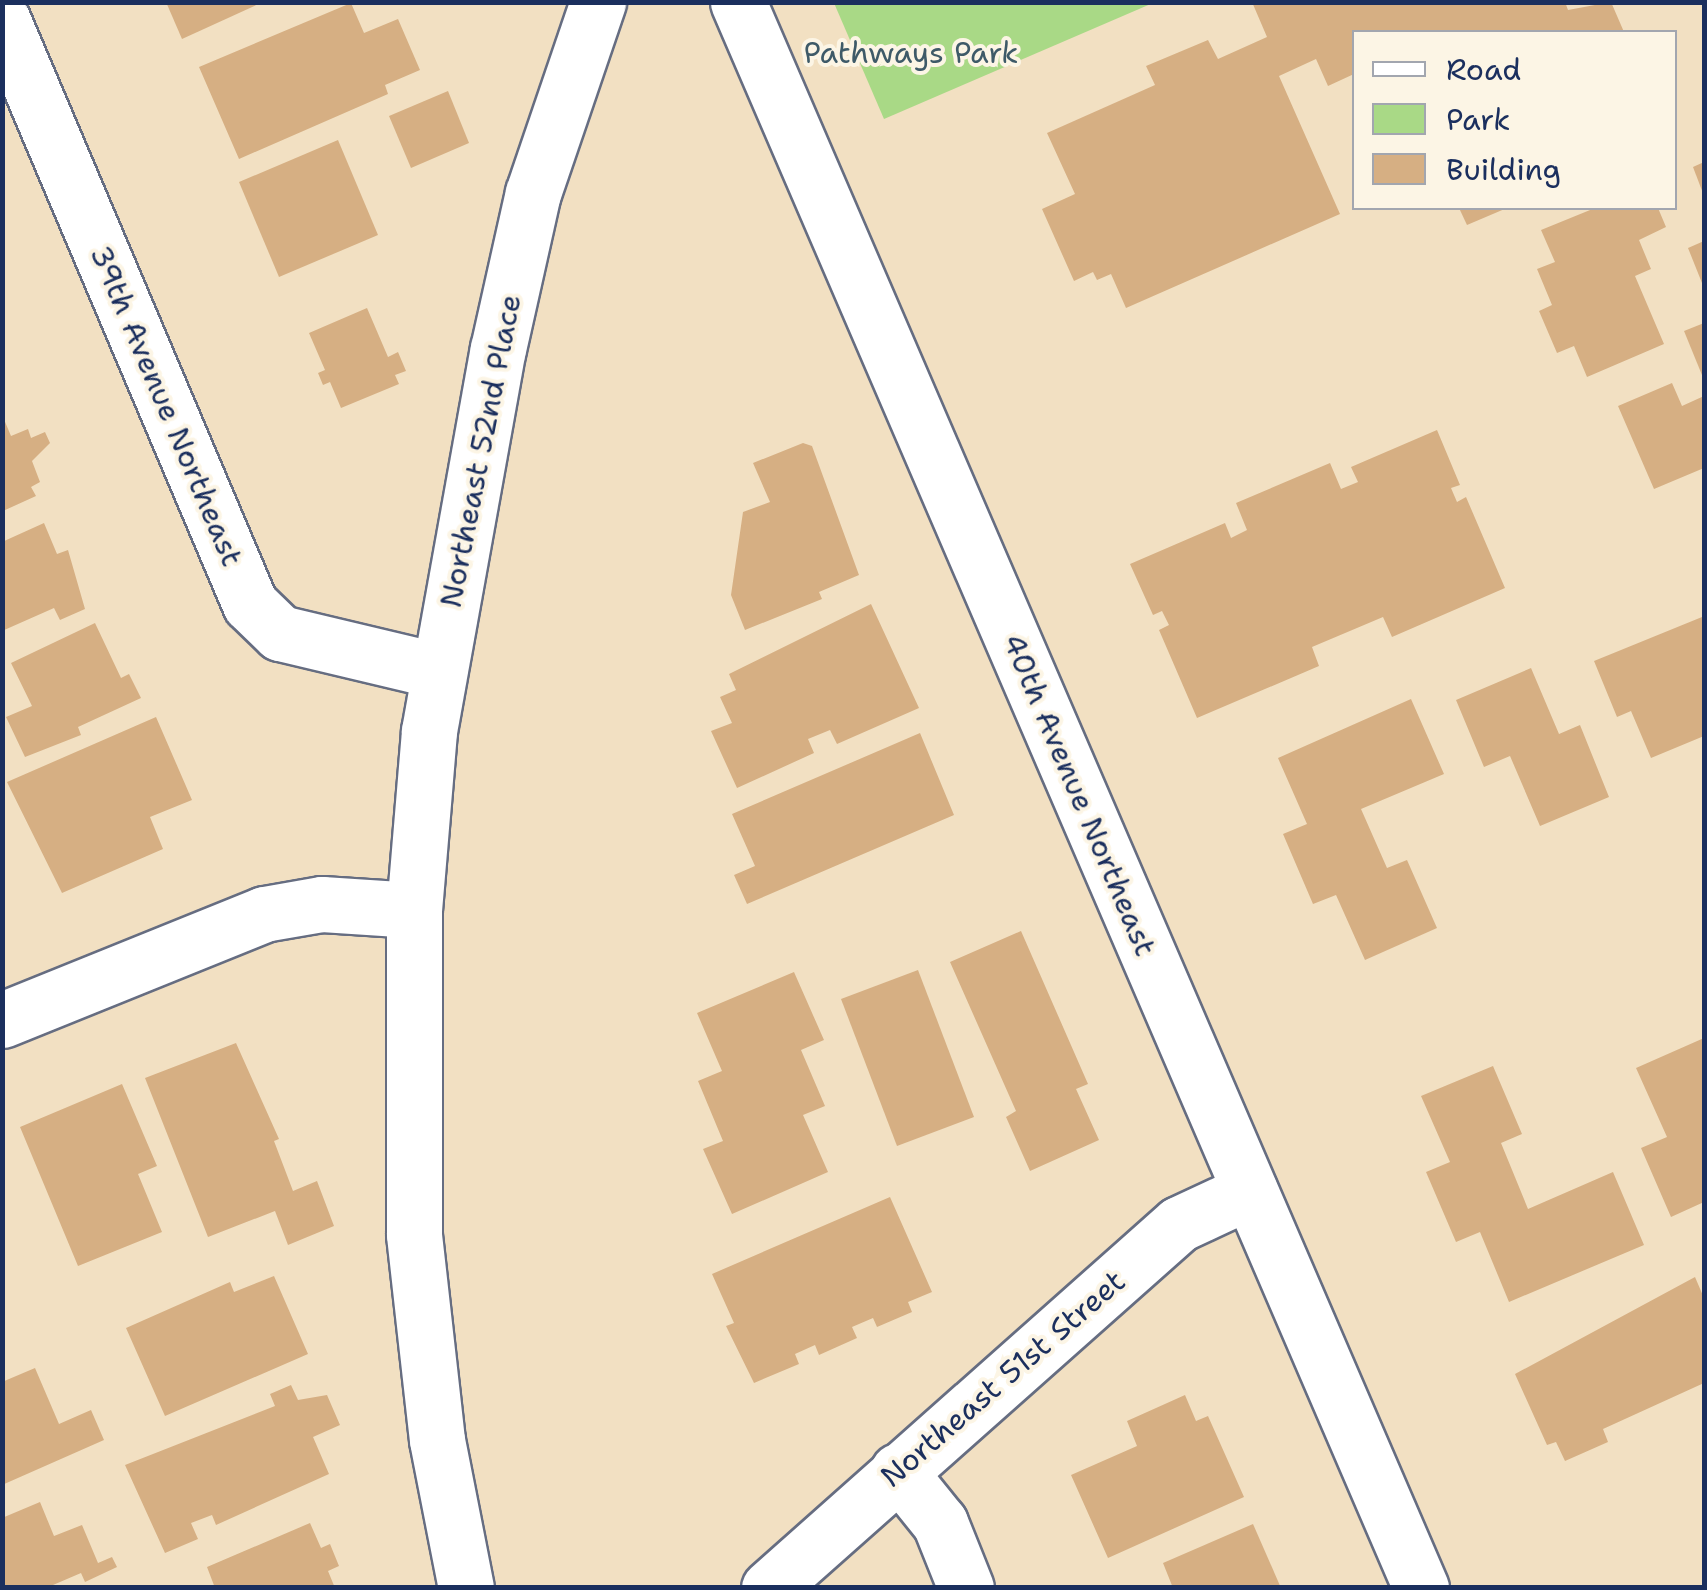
<!DOCTYPE html>
<html>
<head>
<meta charset="utf-8">
<style>
	body { margin:0 }
	#map { position:relative; width:1707px; height:1590px; overflow:hidden; background:#f2e0c2; font-family:"Shantell Sans",sans-serif }
	div>[style] { position:absolute }
	[style*='--x'] { left:calc(var(--x)*1px); top:calc(var(--y)*1px); width:calc(var(--w)*1px); rotate:calc(var(--a)*1deg) }
	.green>* { inset:0; background:#a9d986 }
	.building>* { inset:0; background:#d6af83 }
	.roads { filter:drop-shadow(2px 0 #666d81) drop-shadow(-2px 0 #666d81) drop-shadow(0 2px #666d81) drop-shadow(0 -2px #666d81) }
	.minor>* { height:55px; margin:-27.5px; padding:0 27.5px; transform-origin:27.5px; border-radius:27.5px; background:#fff }
	span { translate:-50% -50%; white-space:nowrap; text-align:center; line-height:1.15; -webkit-text-stroke:8px #fcf5e5; paint-order:stroke }
	.park-label { font-size:30px; color:#3e5a68 }
	.street-label { font-size:30px; color:#1b2f5e }
	.frame { position:absolute; inset:0; border:5px solid #1b2f5e; pointer-events:none }
	.legend { position:absolute; left:1352px; top:30px; width:325px; height:180px; box-sizing:border-box; background:#fcf5e5; border:2px solid #a2a6af; margin:0; padding:12px 18px; list-style:none; font-size:30px; color:#1b2f5e }
	.legend li { display:flex; align-items:center; gap:20px; height:50px }
	.legend b { width:50px; border:2px solid #a2a6af }
</style>
</head>
<body>
<div id="map">
	<div class="green">
		<i style="clip-path:polygon(834px 3px,1153px 3px,884px 119px)"></i>
	</div>
	<div class="building">
		<i style="clip-path:polygon(166px 2px,263px 2px,182px 39px)"></i>
		<i style="clip-path:polygon(1252px 2px,1565px 2px,1568px 10px,1611px 2px,1624px 32px,1354px 32px,1354px 74px,1328px 86px,1316px 59px,1279px 76px,1340px 214px,1126px 308px,1111px 274px,1097px 280px,1093px 272px,1074px 281px,1042px 209px,1075px 194px,1047px 133px,1155px 85px,1146px 66px,1208px 40px,1218px 59px,1267px 37px)"></i>
		<i style="clip-path:polygon(351px 3px,364px 33px,398px 19px,420px 70px,385px 85px,388px 94px,239px 159px,199px 67px)"></i>
		<i style="clip-path:polygon(448px 91px,469px 143px,411px 168px,389px 116px)"></i>
		<i style="clip-path:polygon(338px 140px,378px 235px,279px 277px,239px 182px)"></i>
		<i style="clip-path:polygon(1704px 162px,1704px 196px,1693px 167px)"></i>
		<i style="clip-path:polygon(1459px 208px,1507px 208px,1467px 225px)"></i>
		<i style="clip-path:polygon(1595px 208px,1658px 208px,1666px 227px,1639px 240px,1651px 269px,1635px 276px,1664px 344px,1587px 377px,1574px 346px,1557px 353px,1539px 311px,1552px 305px,1537px 269px,1555px 262px,1541px 230px)"></i>
		<i style="clip-path:polygon(1704px 241px,1704px 288px,1688px 248px)"></i>
		<i style="clip-path:polygon(367px 308px,388px 357px,398px 352px,406px 371px,395px 375px,399px 384px,341px 408px,330px 382px,323px 385px,318px 373px,325px 370px,309px 333px)"></i>
		<i style="clip-path:polygon(1704px 323px,1704px 380px,1684px 331px)"></i>
		<i style="clip-path:polygon(1672px 383px,1682px 406px,1704px 396px,1704px 468px,1654px 489px,1618px 406px)"></i>
		<i style="clip-path:polygon(3px 417px,11px 436px,28px 429px,31px 438px,45px 432px,50px 443px,32px 461px,40px 482px,31px 487px,36px 496px,3px 511px)"></i>
		<i style="clip-path:polygon(1437px 430px,1460px 485px,1451px 488px,1457px 502px,1466px 497px,1505px 588px,1392px 637px,1383px 617px,1312px 647px,1319px 666px,1197px 718px,1159px 630px,1169px 625px,1162px 611px,1153px 615px,1130px 564px,1225px 523px,1231px 538px,1247px 530px,1236px 503px,1330px 463px,1341px 489px,1358px 482px,1351px 467px)"></i>
		<i style="clip-path:polygon(803px 443px,812px 446px,859px 575px,819px 592px,822px 599px,745px 630px,731px 595px,743px 512px,770px 502px,753px 463px)"></i>
		<i style="clip-path:polygon(44px 523px,57px 554px,68px 550px,85px 609px,60px 620px,54px 608px,2px 631px,2px 542px)"></i>
		<i style="clip-path:polygon(871px 604px,919px 708px,837px 744px,830px 730px,808px 739px,814px 753px,737px 788px,711px 731px,732px 723px,720px 697px,736px 690px,729px 674px)"></i>
		<i style="clip-path:polygon(1702px 617px,1704px 736px,1651px 758px,1631px 711px,1617px 717px,1594px 661px)"></i>
		<i style="clip-path:polygon(95px 623px,121px 678px,129px 674px,141px 698px,78px 727px,81px 735px,25px 757px,6px 717px,32px 706px,11px 663px)"></i>
		<i style="clip-path:polygon(1531px 668px,1559px 734px,1580px 725px,1609px 797px,1540px 826px,1510px 756px,1484px 767px,1456px 700px)"></i>
		<i style="clip-path:polygon(1411px 699px,1444px 774px,1361px 809px,1387px 868px,1407px 860px,1437px 928px,1365px 960px,1336px 895px,1313px 904px,1283px 834px,1307px 824px,1278px 758px)"></i>
		<i style="clip-path:polygon(156px 717px,192px 800px,150px 817px,163px 849px,62px 893px,7px 782px)"></i>
		<i style="clip-path:polygon(920px 733px,954px 815px,747px 904px,734px 875px,755px 866px,732px 814px)"></i>
		<i style="clip-path:polygon(1021px 931px,1088px 1084px,1076px 1089px,1099px 1140px,1030px 1171px,1006px 1117px,1016px 1111px,950px 962px)"></i>
		<i style="clip-path:polygon(918px 970px,974px 1117px,897px 1146px,841px 999px)"></i>
		<i style="clip-path:polygon(794px 972px,824px 1040px,801px 1050px,825px 1106px,803px 1115px,828px 1172px,732px 1214px,703px 1149px,723px 1141px,698px 1081px,722px 1071px,697px 1013px)"></i>
		<i style="clip-path:polygon(1704px 1038px,1704px 1202px,1671px 1217px,1641px 1148px,1667px 1137px,1636px 1068px)"></i>
		<i style="clip-path:polygon(236px 1043px,279px 1139px,274px 1141px,293px 1191px,317px 1181px,334px 1226px,288px 1245px,275px 1211px,208px 1237px,145px 1078px)"></i>
		<i style="clip-path:polygon(1493px 1066px,1522px 1134px,1501px 1143px,1528px 1209px,1613px 1172px,1644px 1245px,1509px 1302px,1480px 1232px,1456px 1242px,1426px 1172px,1450px 1162px,1421px 1096px)"></i>
		<i style="clip-path:polygon(122px 1084px,157px 1166px,138px 1174px,162px 1232px,78px 1266px,20px 1127px)"></i>
		<i style="clip-path:polygon(890px 1197px,932px 1292px,908px 1302px,912px 1312px,877px 1327px,873px 1318px,852px 1327px,857px 1338px,819px 1355px,815px 1345px,795px 1354px,799px 1364px,754px 1383px,726px 1326px,734px 1323px,712px 1274px)"></i>
		<i style="clip-path:polygon(274px 1276px,308px 1354px,165px 1416px,126px 1328px,230px 1282px,234px 1292px)"></i>
		<i style="clip-path:polygon(1695px 1277px,1704px 1298px,1704px 1383px,1603px 1429px,1608px 1442px,1565px 1461px,1556px 1442px,1547px 1445px,1515px 1374px)"></i>
		<i style="clip-path:polygon(35px 1368px,59px 1424px,91px 1410px,104px 1440px,2px 1485px,2px 1382px)"></i>
		<i style="clip-path:polygon(291px 1385px,298px 1400px,327px 1395px,340px 1425px,313px 1437px,329px 1474px,216px 1525px,212px 1515px,191px 1523px,198px 1539px,165px 1553px,125px 1465px,275px 1406px,270px 1394px)"></i>
		<i style="clip-path:polygon(1185px 1395px,1196px 1421px,1208px 1416px,1244px 1497px,1108px 1558px,1071px 1475px,1137px 1446px,1127px 1421px)"></i>
		<i style="clip-path:polygon(40px 1502px,54px 1536px,82px 1525px,98px 1563px,112px 1557px,117px 1567px,85px 1582px,81px 1573px,46px 1588px,2px 1588px,2px 1518px)"></i>
		<i style="clip-path:polygon(310px 1523px,321px 1548px,330px 1544px,339px 1566px,328px 1571px,335px 1588px,215px 1588px,207px 1567px)"></i>
		<i style="clip-path:polygon(1253px 1524px,1281px 1588px,1173px 1588px,1163px 1563px)"></i>
	</div>
	<div class="roads">
		<div class="minor">
			<i style="--x:738;--y:2;--w:1727;--a:66.7"></i>
			<i style="--x:2;--y:19;--w:635;--a:67.03"></i>
			<i style="--x:250;--y:604;--w:42;--a:44"></i>
			<i style="--x:280;--y:633;--w:163;--a:13.4"></i>
			<i style="--x:2;--y:1020;--w:283;--a:-22"></i>
			<i style="--x:264;--y:914;--w:59;--a:-9.8"></i>
			<i style="--x:322;--y:904;--w:92;--a:3.7"></i>
			<i style="--x:898;--y:1471;--w:67;--a:51.1"></i>
			<i style="--x:940;--y:1523;--w:70;--a:68.2"></i>
			<i style="--x:466;--y:1588;--w:151;--a:-101.1"></i>
			<i style="--x:437;--y:1440;--w:207;--a:-96.4"></i>
			<i style="--x:414;--y:1234;--w:324;--a:-90"></i>
			<i style="--x:414;--y:910;--w:180;--a:-85.2"></i>
			<i style="--x:429;--y:731;--w:388;--a:-79.8"></i>
			<i style="--x:498;--y:349;--w:160;--a:-77.4"></i>
			<i style="--x:533;--y:193;--w:202;--a:-71.2"></i>
			<i style="--x:769;--y:1588;--w:548;--a:-41.6"></i>
			<i style="--x:1179;--y:1224;--w:78;--a:-24.9"></i>
		</div>
	</div>
	<div class="park-label">
		<span style="left:911px;top:53px">Pathways Park</span>
	</div>
	<div class="street-label">
		<span style="left:166px;top:406px;rotate:67deg">39th Avenue Northeast</span>
		<span style="left:481px;top:451px;rotate:-79deg">Northeast 52nd Place</span>
		<span style="left:1079px;top:795px;rotate:67deg">40th Avenue Northeast</span>
		<span style="left:1003px;top:1379px;rotate:-41deg">Northeast 51st Street</span>
	</div>
	<div class="frame"></div>
	<ul class="legend">
	<li><b style="height:12px;background:#fff"></b>Road</li>
	<li><b style="height:28px;background:#a9d986"></b>Park</li>
	<li><b style="height:28px;background:#d6af83"></b>Building</li>
	</ul>
</div>
</body>
</html>
